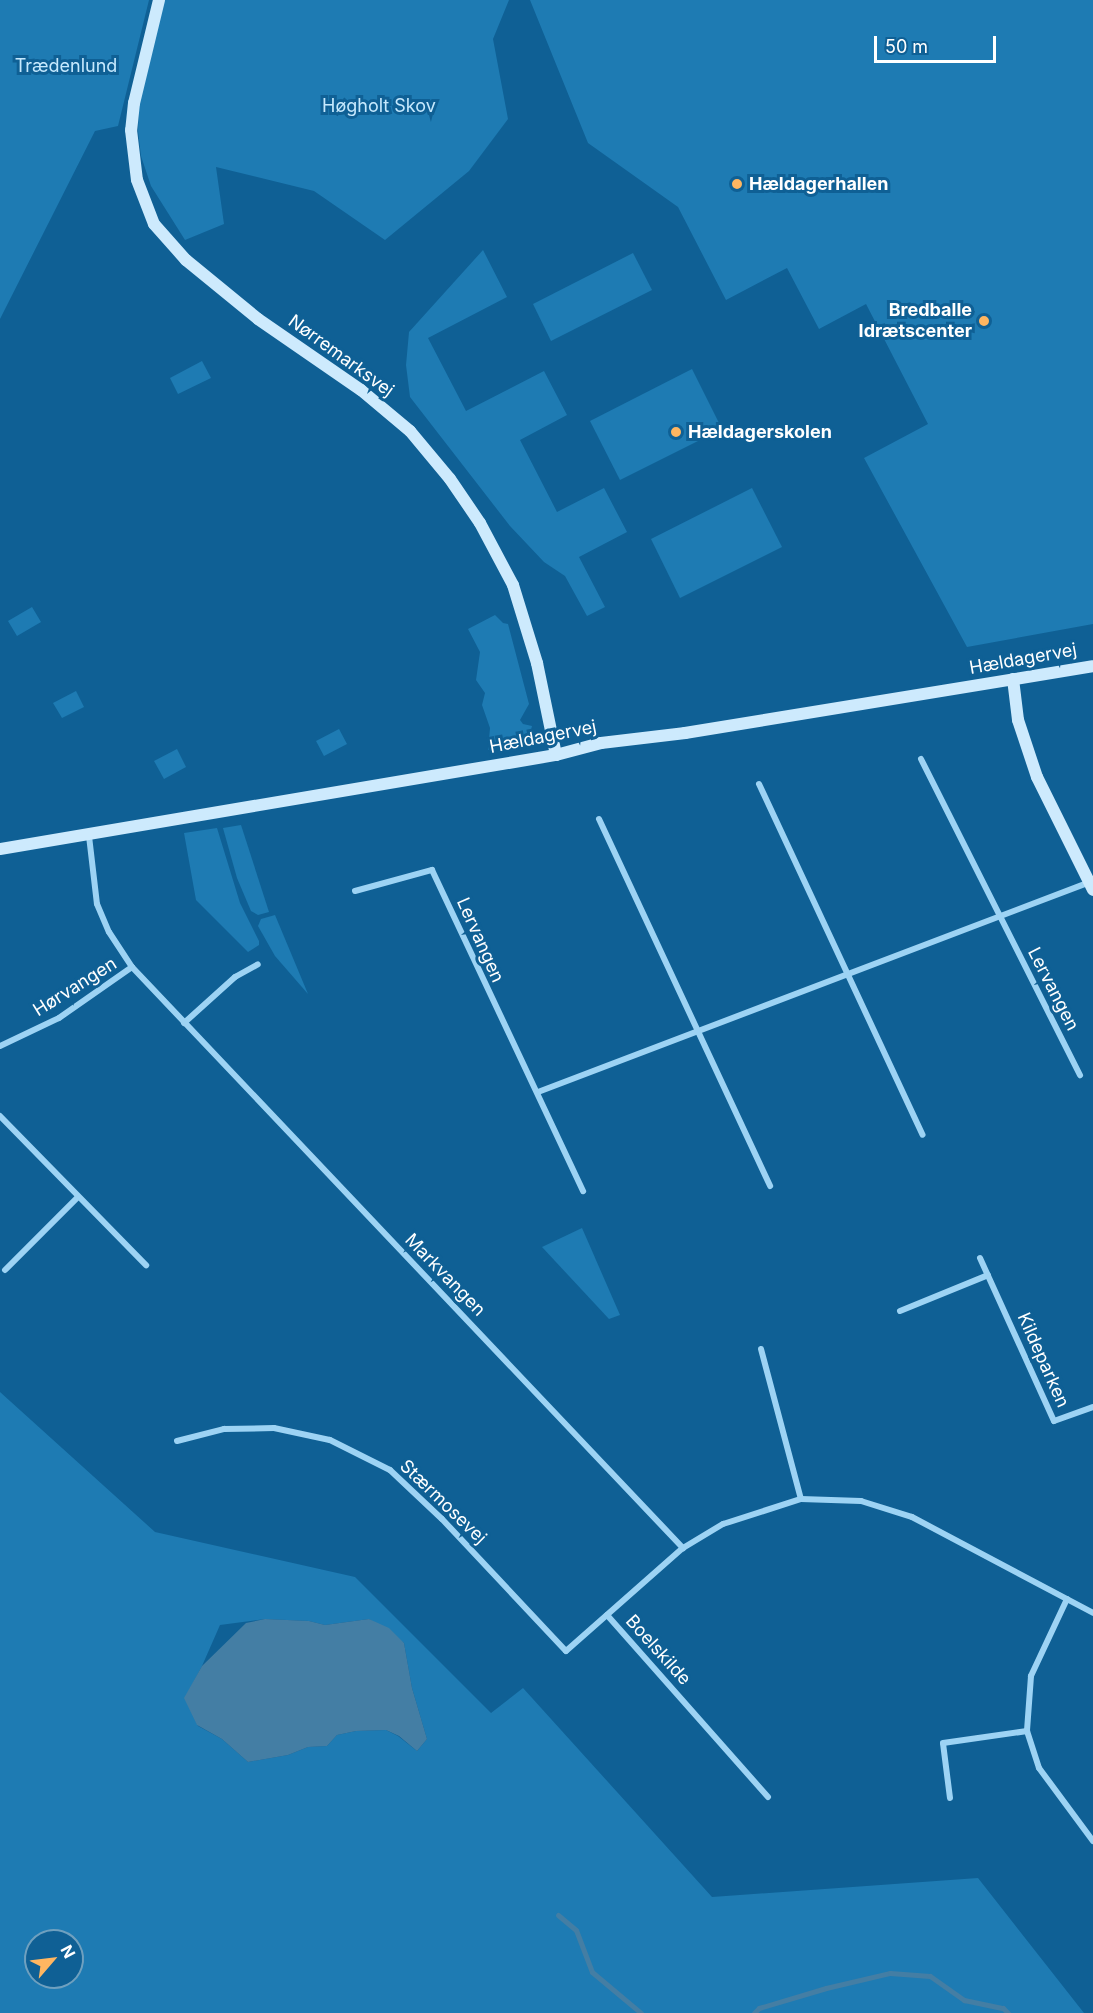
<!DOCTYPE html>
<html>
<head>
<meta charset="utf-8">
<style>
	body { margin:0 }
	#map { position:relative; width:1093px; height:2013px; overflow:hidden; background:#0f6095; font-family:Inter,sans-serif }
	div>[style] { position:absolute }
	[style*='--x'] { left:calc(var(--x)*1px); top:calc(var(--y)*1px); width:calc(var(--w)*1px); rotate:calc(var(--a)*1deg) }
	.green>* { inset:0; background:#1e7bb3 }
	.water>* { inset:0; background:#447ea4 }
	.stream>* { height:5px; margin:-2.5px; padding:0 2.5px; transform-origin:2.5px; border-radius:2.5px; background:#447ea4 }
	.street>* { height:6px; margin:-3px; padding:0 3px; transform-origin:3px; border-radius:3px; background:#9dd3f4 }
	.secondary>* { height:12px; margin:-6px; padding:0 6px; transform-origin:6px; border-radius:6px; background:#cdeafd }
	.dots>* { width:16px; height:16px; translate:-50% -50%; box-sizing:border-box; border:3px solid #0f6095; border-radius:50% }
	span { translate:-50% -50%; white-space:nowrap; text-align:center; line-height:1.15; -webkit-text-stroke:6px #0f6095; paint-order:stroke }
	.park-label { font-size:18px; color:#c6e9fe }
	.poi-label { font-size:18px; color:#fff; font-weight:700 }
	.left { translate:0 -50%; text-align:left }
	.right { translate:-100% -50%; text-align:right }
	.street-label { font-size:18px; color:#fff }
	.north { position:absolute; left:24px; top:1929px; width:60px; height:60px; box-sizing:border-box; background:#0f6095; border:2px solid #6fa0bf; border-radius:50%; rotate:62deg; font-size:16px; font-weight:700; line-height:24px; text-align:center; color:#fff }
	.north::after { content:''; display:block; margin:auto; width:21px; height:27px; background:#ffb661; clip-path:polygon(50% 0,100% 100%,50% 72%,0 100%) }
	.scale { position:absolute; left:874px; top:36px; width:122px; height:27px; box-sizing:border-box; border:3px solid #fff; border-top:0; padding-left:8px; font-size:18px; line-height:21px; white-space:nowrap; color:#fff; -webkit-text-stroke:4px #0f6095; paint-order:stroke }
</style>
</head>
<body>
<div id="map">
	<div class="green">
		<i style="clip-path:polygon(0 0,149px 0,118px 126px,95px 131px,0 319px)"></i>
		<i style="clip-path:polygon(164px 0,509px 0,493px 39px,508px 119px,469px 171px,385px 240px,314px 191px,216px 167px,224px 224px,185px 240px,151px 186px,141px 156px,138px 131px,139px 105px)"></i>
		<i style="clip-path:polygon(530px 0,1093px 0,1093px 624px,967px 647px,864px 458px,928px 424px,866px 304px,819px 329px,787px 268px,726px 300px,678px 207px,588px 143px)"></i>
		<i style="clip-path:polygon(483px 250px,507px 297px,428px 338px,466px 411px,544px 371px,567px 415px,520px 440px,557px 512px,604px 488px,627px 532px,579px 557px,605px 607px,587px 616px,565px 576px,544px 562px,510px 526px,410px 397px,406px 365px,409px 332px)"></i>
		<i style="clip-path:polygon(633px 253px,652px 290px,551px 341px,533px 304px)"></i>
		<i style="clip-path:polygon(202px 361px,211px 378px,178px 394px,170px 378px)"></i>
		<i style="clip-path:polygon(692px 369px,722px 429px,620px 480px,590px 421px)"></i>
		<i style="clip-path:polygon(752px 488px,782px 547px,680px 598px,651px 539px)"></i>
		<i style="clip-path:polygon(32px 607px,41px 622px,17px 636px,8px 621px)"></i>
		<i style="clip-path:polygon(495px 615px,503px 623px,508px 624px,529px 704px,520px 720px,523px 724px,532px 726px,529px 738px,521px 745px,488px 750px,490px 728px,482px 705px,485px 693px,476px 680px,480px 652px,468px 629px)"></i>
		<i style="clip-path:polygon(76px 691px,84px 707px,62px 718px,53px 703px)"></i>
		<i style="clip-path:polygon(339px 729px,347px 744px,324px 756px,316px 741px)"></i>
		<i style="clip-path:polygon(177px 749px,186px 767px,164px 779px,154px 761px)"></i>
		<i style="clip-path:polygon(241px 825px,269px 912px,258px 915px,251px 911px,237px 878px,223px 828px)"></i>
		<i style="clip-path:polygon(217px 828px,240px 903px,259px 941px,259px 945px,248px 952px,196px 900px,184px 833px)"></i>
		<i style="clip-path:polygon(275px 915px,308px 994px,275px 956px,258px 926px,261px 919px)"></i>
		<i style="clip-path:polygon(582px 1228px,620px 1315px,609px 1319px,542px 1247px)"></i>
		<i style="clip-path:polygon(evenodd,0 1392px,155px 1532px,355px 1577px,491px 1713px,523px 1688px,712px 1897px,978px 1878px,1084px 2013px,0 2013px,0 1392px,265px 1619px,309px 1621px,325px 1625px,369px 1619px,404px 1643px,412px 1688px,427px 1739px,417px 1751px,398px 1736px,386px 1730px,356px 1731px,337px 1735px,327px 1746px,308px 1747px,288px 1755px,248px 1762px,222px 1739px,198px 1726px,185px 1698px,202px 1666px,220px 1625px,265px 1619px,0 1392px,36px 1941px,72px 1941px,72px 1977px,36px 1977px,36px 1941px)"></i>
	</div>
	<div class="water">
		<i style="clip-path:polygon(265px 1619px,309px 1621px,325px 1625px,369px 1619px,389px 1628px,404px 1643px,412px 1688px,427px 1739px,417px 1751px,399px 1736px,386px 1730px,356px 1731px,337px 1735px,327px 1746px,308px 1747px,288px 1755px,248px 1762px,222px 1739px,197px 1725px,184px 1698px,202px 1666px,246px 1623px)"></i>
	</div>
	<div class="stream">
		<i style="--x:558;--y:1915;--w:23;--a:40"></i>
		<i style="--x:576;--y:1930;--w:45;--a:69.1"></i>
		<i style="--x:592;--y:1972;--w:64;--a:39.9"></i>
		<i style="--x:754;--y:2013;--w:7;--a:-45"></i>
		<i style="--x:759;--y:2008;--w:70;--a:-16.6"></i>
		<i style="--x:826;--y:1988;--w:66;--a:-13.2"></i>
		<i style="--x:890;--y:1973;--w:40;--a:4.3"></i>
		<i style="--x:930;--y:1976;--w:42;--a:35.2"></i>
		<i style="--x:964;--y:2000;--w:40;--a:12"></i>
		<i style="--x:1003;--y:2008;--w:7;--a:45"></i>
	</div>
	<div class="street">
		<i style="--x:921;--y:759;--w:354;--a:63.3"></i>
		<i style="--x:759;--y:784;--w:387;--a:65"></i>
		<i style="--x:599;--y:819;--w:405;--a:65"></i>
		<i style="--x:89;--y:836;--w:68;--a:83.3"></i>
		<i style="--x:97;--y:904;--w:30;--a:67"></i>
		<i style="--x:109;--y:932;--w:42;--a:56.7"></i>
		<i style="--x:132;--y:967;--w:801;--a:46.52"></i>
		<i style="--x:355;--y:891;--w:80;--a:-15.3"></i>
		<i style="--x:432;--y:870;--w:355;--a:64.8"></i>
		<i style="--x:184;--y:1023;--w:69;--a:-42"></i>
		<i style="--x:235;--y:977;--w:26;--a:-29"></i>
		<i style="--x:0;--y:1046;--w:65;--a:-25.4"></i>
		<i style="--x:59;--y:1018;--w:89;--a:-34.9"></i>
		<i style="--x:538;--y:1092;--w:591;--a:-20.83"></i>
		<i style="--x:0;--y:1116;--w:209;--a:45.6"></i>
		<i style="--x:980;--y:1258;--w:179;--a:65.6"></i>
		<i style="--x:1054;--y:1421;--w:41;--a:-19.7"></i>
		<i style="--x:5;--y:1270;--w:103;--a:-45"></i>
		<i style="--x:900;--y:1311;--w:95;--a:-22.2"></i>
		<i style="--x:761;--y:1349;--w:155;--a:75.1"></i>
		<i style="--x:177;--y:1441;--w:49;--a:-14.3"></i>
		<i style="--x:224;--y:1429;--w:50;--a:-1.1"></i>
		<i style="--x:274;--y:1428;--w:57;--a:12.1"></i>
		<i style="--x:330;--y:1440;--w:67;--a:26.6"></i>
		<i style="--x:390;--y:1470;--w:71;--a:43.3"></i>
		<i style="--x:442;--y:1519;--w:181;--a:46.8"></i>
		<i style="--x:566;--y:1651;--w:156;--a:-41.4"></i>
		<i style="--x:683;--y:1548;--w:47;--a:-31"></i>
		<i style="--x:723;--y:1524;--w:82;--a:-17.8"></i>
		<i style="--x:801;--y:1499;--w:60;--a:1.9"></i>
		<i style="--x:861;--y:1501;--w:53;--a:17.4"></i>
		<i style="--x:912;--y:1517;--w:205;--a:27.9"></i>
		<i style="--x:1067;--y:1599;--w:85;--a:115.1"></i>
		<i style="--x:1031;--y:1676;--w:55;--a:94.2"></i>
		<i style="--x:1027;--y:1731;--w:39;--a:72"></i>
		<i style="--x:1039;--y:1768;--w:91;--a:53.5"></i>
		<i style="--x:607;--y:1615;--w:243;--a:48.5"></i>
		<i style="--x:950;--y:1798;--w:55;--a:-97.3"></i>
		<i style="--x:943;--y:1743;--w:85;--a:-8.1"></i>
	</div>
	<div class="secondary">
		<i style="--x:159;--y:0;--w:106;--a:103.6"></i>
		<i style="--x:134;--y:103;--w:27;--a:96"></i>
		<i style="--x:131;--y:130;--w:50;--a:83.2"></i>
		<i style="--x:137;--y:180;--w:47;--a:68.9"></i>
		<i style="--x:154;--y:224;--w:48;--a:48.4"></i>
		<i style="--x:186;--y:260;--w:93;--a:39.3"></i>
		<i style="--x:258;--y:319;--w:125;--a:34.6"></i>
		<i style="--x:361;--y:390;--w:64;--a:39.9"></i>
		<i style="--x:410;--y:431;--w:62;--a:50.2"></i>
		<i style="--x:450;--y:479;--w:53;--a:55.7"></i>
		<i style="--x:480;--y:523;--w:70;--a:62"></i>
		<i style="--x:513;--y:585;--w:82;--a:72.9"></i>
		<i style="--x:537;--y:663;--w:94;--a:78.3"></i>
		<i style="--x:1013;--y:679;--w:41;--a:83"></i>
		<i style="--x:1018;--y:720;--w:60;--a:71.6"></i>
		<i style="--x:1037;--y:777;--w:126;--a:63.6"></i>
		<i style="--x:0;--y:849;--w:564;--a:-9.6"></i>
		<i style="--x:556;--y:755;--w:47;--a:-14.9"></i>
		<i style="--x:601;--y:743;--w:85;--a:-6.8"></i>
		<i style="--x:685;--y:733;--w:413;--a:-9.3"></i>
	</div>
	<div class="dots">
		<i style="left:737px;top:184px;background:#ffb661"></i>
		<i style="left:984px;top:321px;background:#ffb661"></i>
		<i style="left:676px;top:432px;background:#ffb661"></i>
	</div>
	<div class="park-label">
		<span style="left:66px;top:66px">Trædenlund</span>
		<span style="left:379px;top:106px">Høgholt Skov</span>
	</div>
	<div class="poi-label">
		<span class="left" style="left:749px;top:184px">Hældagerhallen</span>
		<span class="right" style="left:972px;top:321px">Bredballe<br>Idrætscenter</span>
		<span class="left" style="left:688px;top:432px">Hældagerskolen</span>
	</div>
	<div class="street-label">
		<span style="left:341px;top:356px;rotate:36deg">Nørremarksvej</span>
		<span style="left:1023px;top:659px;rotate:-10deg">Hældagervej</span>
		<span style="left:543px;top:737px;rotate:-11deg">Hældagervej</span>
		<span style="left:480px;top:940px;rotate:66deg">Lervangen</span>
		<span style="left:75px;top:987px;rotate:-32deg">Hørvangen</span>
		<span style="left:1053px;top:989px;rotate:63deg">Lervangen</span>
		<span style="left:445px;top:1275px;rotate:46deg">Markvangen</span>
		<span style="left:1043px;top:1360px;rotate:66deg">Kildeparken</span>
		<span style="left:443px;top:1502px;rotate:44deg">Stærmosevej</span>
		<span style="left:658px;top:1650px;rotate:48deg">Boelskilde</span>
	</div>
	<div class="north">N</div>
	<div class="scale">50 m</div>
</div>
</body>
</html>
